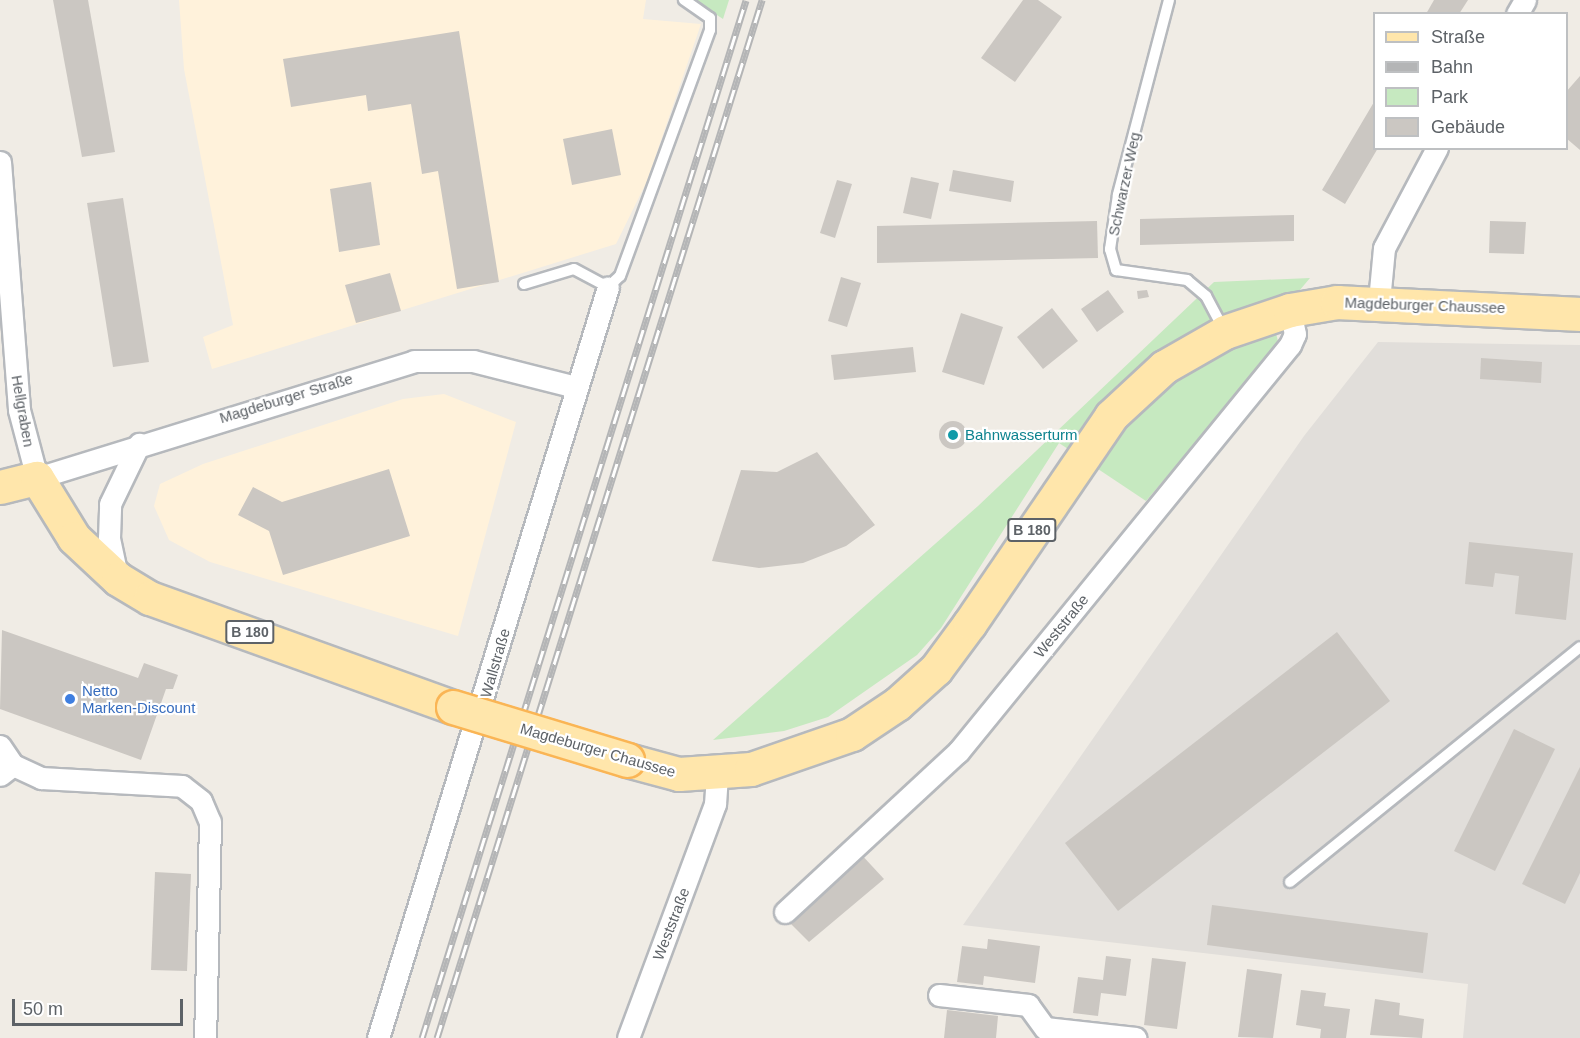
<!DOCTYPE html>
<html>
<head>
<meta charset="utf-8">
<style>
	body { margin:0 }
	#map { position:relative; width:1580px; height:1038px; overflow:hidden; background:#f0ece5; font-family:Helvetica,sans-serif }
	div>[style] { position:absolute }
	[style*='--x'] { left:calc(var(--x)*1px); top:calc(var(--y)*1px); width:calc(var(--w)*1px); rotate:calc(var(--a)*1deg) }
	.commercial>* { inset:0; background:#fff2db }
	.industrial>* { inset:0; background:#e1deda }
	.green>* { inset:0; background:#c6e9c0 }
	.building>* { inset:0; background:#cbc7c2 }
	.round { border-radius:50% }
	.roads { filter:drop-shadow(2px 0 #b6b9bd) drop-shadow(-2px 0 #b6b9bd) drop-shadow(0 2px #b6b9bd) drop-shadow(0 -2px #b6b9bd) }
	.service>* { height:10px; margin:-5px; padding:0 5px; transform-origin:5px; border-radius:5px; background:#fff }
	.minor>* { height:21px; margin:-10.5px; padding:0 10.5px; transform-origin:10.5px; border-radius:10.5px; background:#fff }
	.primary>* { height:33px; margin:-16.5px; padding:0 16.5px; transform-origin:16.5px; border-radius:16.5px; background:#ffe6ab }
	.rail>* { height:7px; margin-top:-3.5px; transform-origin:0; background:repeating-linear-gradient(90deg,#fff 0 14px,#b4b5b6 0 28px); box-sizing:border-box; border-block:2px solid #b4b5b6 }
	.bridges { filter:drop-shadow(2px 0 #fab555) drop-shadow(-2px 0 #fab555) drop-shadow(0 2px #fab555) drop-shadow(0 -2px #fab555) }
	.primary-bridge>* { height:33px; margin:-16.5px; padding:0 16.5px; transform-origin:16.5px; border-radius:16.5px; background:#ffe6ab }
	.dots>* { width:16px; height:16px; translate:-50% -50%; box-sizing:border-box; border:3px solid #fff; border-radius:50% }
	span { translate:-50% -50%; white-space:nowrap; text-align:center; line-height:1.15; -webkit-text-stroke:4.5px #fff; paint-order:stroke }
	.shield-label span { padding:2px 4px; background:#fff; border:2px solid; border-radius:4px; -webkit-text-stroke-width:0 }
	.shield-label { font-size:14px; color:#5d6267; font-weight:700 }
	.street-label { font-size:15px; color:#5d6267 }
	.culture-label { font-size:15px; color:#0d838f }
	.left { translate:0 -50%; text-align:left }
	.shop-label { font-size:15px; color:#366cbe }
	.legend { position:absolute; left:1373px; top:12px; width:195px; height:138px; box-sizing:border-box; background:#fff; border:2px solid #bec0c2; margin:0; padding:8px 10px; list-style:none; font-size:18px; color:#5d6267 }
	.legend li { display:flex; align-items:center; gap:12px; height:30px }
	.legend b { width:30px; border:2px solid #bec0c2 }
	.scale { position:absolute; left:12px; top:999px; width:171px; height:27px; box-sizing:border-box; border:3px solid #5d6267; border-top:0; padding-left:8px; font-size:18px; line-height:21px; white-space:nowrap; color:#5d6267; -webkit-text-stroke:4px #fff; paint-order:stroke }
</style>
</head>
<body>
<div id="map">
	<div class="commercial">
		<i style="clip-path:polygon(179px 0,646px 0,643px 19px,701px 24px,647px 181px,616px 244px,212px 369px,203px 337px,233px 325px,184px 69px)"></i>
		<i style="clip-path:polygon(444px 394px,516px 422px,458px 636px,210px 562px,169px 540px,154px 506px,160px 484px,203px 464px,403px 399px)"></i>
	</div>
	<div class="industrial">
		<i style="clip-path:polygon(1378px 342px,1580px 345px,1580px 1038px,1463px 1038px,1468px 984px,963px 925px,1304px 436px)"></i>
	</div>
	<div class="green">
		<i style="clip-path:polygon(694px 0,729px 0,723px 19px)"></i>
		<i style="clip-path:polygon(1310px 278px,1273px 322px,1279px 345px,1146px 501px,1059px 443px,941px 628px,917px 655px,828px 717px,784px 731px,713px 740px,978px 506px,1214px 282px)"></i>
	</div>
	<div class="building">
		<i style="clip-path:polygon(53px 0,88px 0,115px 152px,82px 157px)"></i>
		<i style="clip-path:polygon(1023px 0,1038px 0,1062px 17px,1015px 82px,981px 58px)"></i>
		<i style="clip-path:polygon(1434px 0,1468px 0,1459px 14px,1426px 14px)"></i>
		<i style="clip-path:polygon(459px 31px,499px 282px,457px 289px,438px 171px,422px 174px,411px 104px,368px 111px,366px 95px,291px 107px,283px 59px)"></i>
		<i style="clip-path:polygon(1580px 76px,1580px 150px,1566px 138px,1566px 92px)"></i>
		<i style="clip-path:polygon(1374px 102px,1374px 148px,1378px 148px,1345px 204px,1322px 190px)"></i>
		<i style="clip-path:polygon(612px 129px,621px 175px,572px 185px,563px 139px)"></i>
		<i style="clip-path:polygon(953px 170px,1014px 181px,1011px 202px,949px 191px)"></i>
		<i style="clip-path:polygon(911px 177px,939px 183px,931px 219px,903px 213px)"></i>
		<i style="clip-path:polygon(837px 180px,852px 184px,835px 238px,820px 233px)"></i>
		<i style="clip-path:polygon(371px 182px,380px 245px,339px 252px,330px 189px)"></i>
		<i style="clip-path:polygon(123px 198px,149px 362px,113px 367px,87px 203px)"></i>
		<i style="clip-path:polygon(1294px 215px,1294px 241px,1140px 245px,1140px 219px)"></i>
		<i style="clip-path:polygon(1097px 221px,1098px 258px,877px 263px,877px 226px)"></i>
		<i style="clip-path:polygon(1490px 221px,1526px 222px,1524px 254px,1489px 253px)"></i>
		<i style="clip-path:polygon(390px 273px,401px 311px,356px 323px,345px 285px)"></i>
		<i style="clip-path:polygon(841px 277px,861px 283px,847px 327px,828px 321px)"></i>
		<i style="clip-path:polygon(1108px 290px,1124px 312px,1097px 332px,1081px 309px)"></i>
		<i style="clip-path:polygon(1147px 290px,1149px 297px,1138px 299px,1137px 291px)"></i>
		<i style="clip-path:polygon(1052px 308px,1078px 341px,1043px 369px,1017px 337px)"></i>
		<i style="clip-path:polygon(961px 313px,1003px 327px,984px 385px,942px 372px)"></i>
		<i style="clip-path:polygon(913px 347px,916px 372px,834px 380px,831px 355px)"></i>
		<i style="clip-path:polygon(1481px 358px,1542px 362px,1541px 383px,1480px 379px)"></i>
		<i class="round" style="left:939px;top:421px;width:28px;height:28px"></i>
		<i style="clip-path:polygon(817px 452px,875px 525px,846px 546px,803px 563px,759px 568px,712px 561px,741px 470px,777px 472px)"></i>
		<i style="clip-path:polygon(389px 469px,410px 536px,283px 575px,269px 531px,238px 515px,253px 487px,282px 502px)"></i>
		<i style="clip-path:polygon(1469px 542px,1573px 553px,1566px 620px,1515px 614px,1519px 576px,1495px 573px,1493px 587px,1465px 584px)"></i>
		<i style="clip-path:polygon(2px 630px,138px 678px,144px 663px,178px 675px,173px 689px,166px 689px,141px 760px,0 709px)"></i>
		<i style="clip-path:polygon(1337px 632px,1390px 701px,1118px 911px,1065px 843px)"></i>
		<i style="clip-path:polygon(1514px 729px,1555px 749px,1495px 871px,1454px 851px)"></i>
		<i style="clip-path:polygon(1580px 767px,1580px 873px,1565px 904px,1522px 884px)"></i>
		<i style="clip-path:polygon(859px 852px,884px 879px,809px 942px,790px 923px)"></i>
		<i style="clip-path:polygon(155px 872px,191px 874px,187px 971px,151px 970px)"></i>
		<i style="clip-path:polygon(1212px 905px,1428px 933px,1423px 973px,1207px 945px)"></i>
		<i style="clip-path:polygon(988px 939px,1040px 946px,1035px 983px,984px 976px,983px 985px,957px 982px,962px 946px,987px 949px)"></i>
		<i style="clip-path:polygon(1106px 956px,1131px 959px,1126px 996px,1101px 993px,1098px 1016px,1073px 1013px,1078px 977px,1103px 980px)"></i>
		<i style="clip-path:polygon(1152px 958px,1186px 962px,1177px 1029px,1144px 1025px)"></i>
		<i style="clip-path:polygon(1247px 969px,1282px 974px,1273px 1038px,1238px 1037px)"></i>
		<i style="clip-path:polygon(1301px 990px,1326px 993px,1324px 1006px,1350px 1009px,1346px 1038px,1320px 1038px,1321px 1029px,1296px 1025px)"></i>
		<i style="clip-path:polygon(1375px 999px,1400px 1003px,1399px 1015px,1424px 1019px,1422px 1038px,1370px 1035px)"></i>
		<i style="clip-path:polygon(947px 1010px,998px 1016px,996px 1038px,944px 1038px)"></i>
	</div>
	<div class="roads">
		<div class="service">
			<i style="--x:1169;--y:0;--w:202;--a:104.7"></i>
			<i style="--x:1118;--y:195;--w:55;--a:98.4"></i>
			<i style="--x:1110;--y:249;--w:22;--a:74"></i>
			<i style="--x:1116;--y:270;--w:72;--a:8"></i>
			<i style="--x:1187;--y:280;--w:25;--a:40"></i>
			<i style="--x:1206;--y:296;--w:36;--a:62"></i>
			<i style="--x:524;--y:284;--w:52;--a:-16.7"></i>
			<i style="--x:574;--y:269;--w:38;--a:28"></i>
			<i style="--x:608;--y:287;--w:16;--a:-43"></i>
			<i style="--x:620;--y:276;--w:262;--a:-69.9"></i>
			<i style="--x:710;--y:30;--w:12;--a:-90"></i>
			<i style="--x:710;--y:18;--w:32;--a:-145"></i>
			<i style="--x:1290;--y:882;--w:373;--a:-39"></i>
		</div>
		<div class="minor">
			<i style="--x:1517;--y:14;--w:16;--a:-60"></i>
			<i style="--x:0;--y:162;--w:249;--a:85.6"></i>
			<i style="--x:19;--y:410;--w:70;--a:75.2"></i>
			<i style="--x:37;--y:478;--w:395;--a:-17.2"></i>
			<i style="--x:414;--y:361;--w:59;--a:0"></i>
			<i style="--x:473;--y:361;--w:106;--a:14.2"></i>
			<i style="--x:1379;--y:301;--w:53;--a:-84.6"></i>
			<i style="--x:1384;--y:248;--w:113;--a:-62.1"></i>
			<i style="--x:117;--y:576;--w:39;--a:-102"></i>
			<i style="--x:109;--y:538;--w:34;--a:-88"></i>
			<i style="--x:110;--y:504;--w:67;--a:-64.2"></i>
			<i style="--x:0;--y:746;--w:23;--a:56"></i>
			<i style="--x:13;--y:765;--w:16;--a:142"></i>
			<i style="--x:13;--y:765;--w:31;--a:25"></i>
			<i style="--x:41;--y:778;--w:141;--a:3.2"></i>
			<i style="--x:182;--y:786;--w:24;--a:38"></i>
			<i style="--x:201;--y:801;--w:23;--a:67"></i>
			<i style="--x:210;--y:822;--w:216;--a:91.3"></i>
			<i style="--x:785;--y:912;--w:236;--a:-42.8"></i>
			<i style="--x:958;--y:752;--w:525;--a:-50.8"></i>
			<i style="--x:1290;--y:345;--w:12;--a:-66"></i>
			<i style="--x:1295;--y:334;--w:25;--a:-102"></i>
			<i style="--x:939;--y:995;--w:90;--a:6.4"></i>
			<i style="--x:1028;--y:1005;--w:29;--a:54"></i>
			<i style="--x:1045;--y:1028;--w:91;--a:6.3"></i>
			<i style="--x:378;--y:1038;--w:785;--a:-72.97"></i>
			<i style="--x:628;--y:1038;--w:250;--a:-69.6"></i>
			<i style="--x:715;--y:804;--w:30;--a:-86"></i>
		</div>
		<div class="primary">
			<i style="--x:0;--y:487;--w:38;--a:-14"></i>
			<i style="--x:37;--y:478;--w:70;--a:58.3"></i>
			<i style="--x:74;--y:538;--w:60;--a:43"></i>
			<i style="--x:118;--y:579;--w:37;--a:31"></i>
			<i style="--x:150;--y:598;--w:322;--a:19.8"></i>
			<i style="--x:627;--y:760;--w:54;--a:15.1"></i>
			<i style="--x:679;--y:774;--w:72;--a:-4"></i>
			<i style="--x:751;--y:769;--w:107;--a:-19.1"></i>
			<i style="--x:852;--y:734;--w:54;--a:-33.7"></i>
			<i style="--x:897;--y:704;--w:52;--a:-41.9"></i>
			<i style="--x:936;--y:669;--w:57;--a:-53.5"></i>
			<i style="--x:970;--y:623;--w:250;--a:-55.7"></i>
			<i style="--x:1111;--y:416;--w:72;--a:-42.8"></i>
			<i style="--x:1164;--y:367;--w:70;--a:-29.8"></i>
			<i style="--x:1225;--y:332;--w:69;--a:-18.7"></i>
			<i style="--x:1290;--y:310;--w:48;--a:-9.7"></i>
			<i style="--x:1337;--y:302;--w:243;--a:2.8"></i>
		</div>
	</div>
	<div class="rail">
		<i style="--x:422;--y:1038;--w:1087;--a:-72.66"></i>
		<i style="--x:437;--y:1038;--w:1088;--a:-72.61"></i>
	</div>
	<div class="bridges">
		<div class="primary-bridge">
			<i style="--x:453;--y:707;--w:182;--a:16.9"></i>
		</div>
	</div>
	<div class="dots">
		<i style="left:953px;top:435px;background:#0f9aa8"></i>
		<i style="left:70px;top:699px;background:#3f7fe0"></i>
	</div>
	<div class="shield-label">
		<span style="left:1032px;top:530px">B 180</span>
		<span style="left:250px;top:632px">B 180</span>
	</div>
	<div class="street-label">
		<span style="left:1124px;top:184px;rotate:-78deg">Schwarzer Weg</span>
		<span style="left:1425px;top:305px;rotate:2deg">Magdeburger Chaussee</span>
		<span style="left:286px;top:398px;rotate:-17deg">Magdeburger Straße</span>
		<span style="left:23px;top:411px;rotate:80deg">Hellgraben</span>
		<span style="left:1061px;top:626px;rotate:-51deg">Weststraße</span>
		<span style="left:495px;top:663px;rotate:-74deg">Wallstraße</span>
		<span style="left:598px;top:750px;rotate:16deg">Magdeburger Chaussee</span>
		<span style="left:671px;top:924px;rotate:-69deg">Weststraße</span>
	</div>
	<div class="culture-label">
		<span class="left" style="left:965px;top:435px">Bahnwasserturm</span>
	</div>
	<div class="shop-label">
		<span class="left" style="left:82px;top:699px">Netto<br>Marken-Discount</span>
	</div>
	<ul class="legend">
	<li><b style="height:8px;background:#ffe6ab"></b>Straße</li>
	<li><b style="height:8px;background:#b4b5b6"></b>Bahn</li>
	<li><b style="height:16px;background:#c6e9c0"></b>Park</li>
	<li><b style="height:16px;background:#cbc7c2"></b>Gebäude</li>
	</ul>
	<div class="scale">50 m</div>
</div>
</body>
</html>
